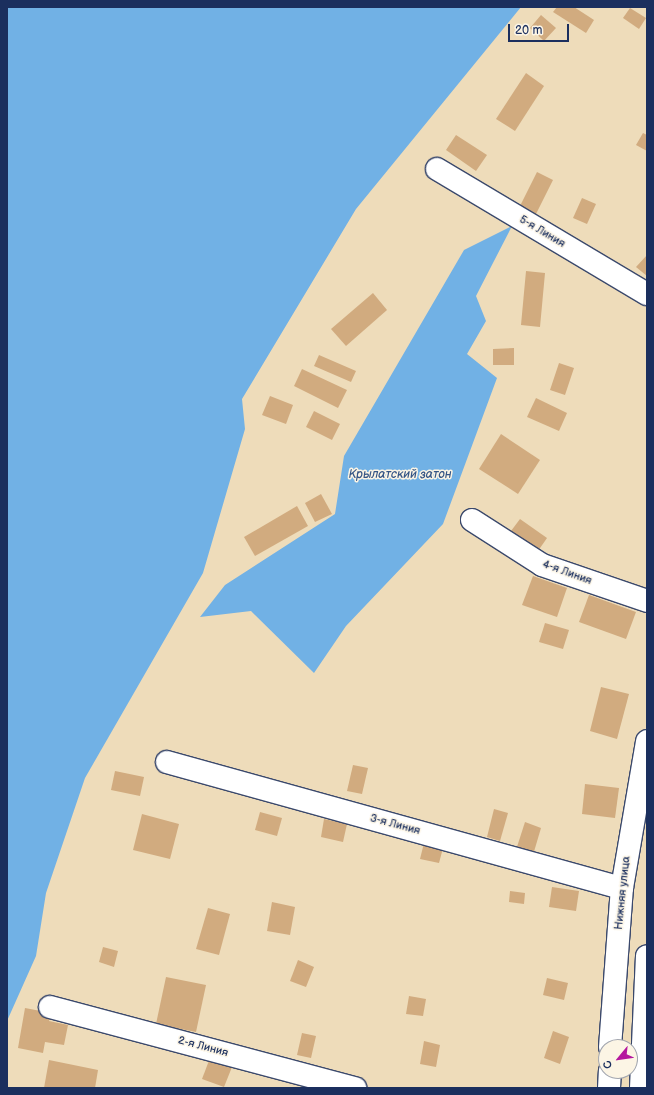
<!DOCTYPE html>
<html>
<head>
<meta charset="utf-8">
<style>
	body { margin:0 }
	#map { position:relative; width:654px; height:1095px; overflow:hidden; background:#eedcba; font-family:"Balsamiq Sans",sans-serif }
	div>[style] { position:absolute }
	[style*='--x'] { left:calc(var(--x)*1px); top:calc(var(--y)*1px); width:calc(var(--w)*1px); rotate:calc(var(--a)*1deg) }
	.water>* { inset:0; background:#71b1e5 }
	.building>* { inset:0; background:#d1ab7f }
	.roads { filter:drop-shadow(1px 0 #3b496c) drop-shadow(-1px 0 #3b496c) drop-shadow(0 1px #3b496c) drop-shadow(0 -1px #3b496c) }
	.street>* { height:22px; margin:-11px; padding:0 11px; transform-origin:11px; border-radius:11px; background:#fff }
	span { translate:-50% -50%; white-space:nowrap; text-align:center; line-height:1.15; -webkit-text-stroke:3px #fcf5e5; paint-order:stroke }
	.street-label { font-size:11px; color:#1b2f5e }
	.water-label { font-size:12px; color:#355686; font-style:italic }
	.frame { position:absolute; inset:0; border:8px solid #1b2f5e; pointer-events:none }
	.north { position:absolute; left:598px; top:1039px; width:40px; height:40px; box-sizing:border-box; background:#fcf5e5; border:1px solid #a2a6af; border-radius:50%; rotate:241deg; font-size:11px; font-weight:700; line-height:16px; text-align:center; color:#1b2f5e }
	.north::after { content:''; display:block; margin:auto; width:14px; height:18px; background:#b5179e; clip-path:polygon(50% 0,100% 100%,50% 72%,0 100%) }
	.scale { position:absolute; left:508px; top:24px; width:61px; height:18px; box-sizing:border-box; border:2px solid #1b2f5e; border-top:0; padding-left:5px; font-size:12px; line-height:14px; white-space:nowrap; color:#1b2f5e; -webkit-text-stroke:3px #fcf5e5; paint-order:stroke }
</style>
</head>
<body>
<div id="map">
	<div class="water">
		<i style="clip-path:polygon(7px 7px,521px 7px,356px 209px,242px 399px,245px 429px,203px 573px,85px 778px,46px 893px,36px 956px,7px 1021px)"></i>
		<i style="clip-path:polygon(512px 226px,476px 296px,486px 321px,467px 354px,497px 378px,443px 524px,346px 626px,314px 673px,251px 611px,200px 617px,225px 585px,335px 514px,344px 456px,464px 250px)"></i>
	</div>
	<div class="building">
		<i style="clip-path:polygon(557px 7px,574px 7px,594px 20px,586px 33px,553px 12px)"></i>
		<i style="clip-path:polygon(630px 8px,646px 18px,639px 29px,623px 18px)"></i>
		<i style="clip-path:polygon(541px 15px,556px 28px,544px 41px,530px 28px)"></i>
		<i style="clip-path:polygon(526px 73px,544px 86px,515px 131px,496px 119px)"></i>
		<i style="clip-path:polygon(643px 133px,647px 135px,647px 151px,636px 145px)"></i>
		<i style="clip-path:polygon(456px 135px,487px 155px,476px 171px,446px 150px)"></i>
		<i style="clip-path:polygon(537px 172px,553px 180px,535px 216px,519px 208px)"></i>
		<i style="clip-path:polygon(582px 198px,596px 204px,587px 224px,573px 218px)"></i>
		<i style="clip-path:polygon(647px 255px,647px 276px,636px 267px)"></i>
		<i style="clip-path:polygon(526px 271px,545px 273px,540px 327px,521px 325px)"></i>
		<i style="clip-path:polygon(373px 293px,387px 310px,346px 346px,331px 329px)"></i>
		<i style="clip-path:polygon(514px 348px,514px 365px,493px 365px,493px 349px)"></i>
		<i style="clip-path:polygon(319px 355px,356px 371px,351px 382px,314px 366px)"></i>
		<i style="clip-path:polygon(559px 363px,574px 368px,565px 395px,550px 390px)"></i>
		<i style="clip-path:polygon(302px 369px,347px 390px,338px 408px,294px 386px)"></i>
		<i style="clip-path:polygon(270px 396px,293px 405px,286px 424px,262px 415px)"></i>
		<i style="clip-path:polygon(536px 398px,567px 413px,559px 431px,527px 417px)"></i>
		<i style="clip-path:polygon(314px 411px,340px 424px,332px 440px,306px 427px)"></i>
		<i style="clip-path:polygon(501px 434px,540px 460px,518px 494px,479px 469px)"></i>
		<i style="clip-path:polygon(321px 494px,332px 514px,315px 522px,305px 503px)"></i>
		<i style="clip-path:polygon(297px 506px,308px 526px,255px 556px,244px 537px)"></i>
		<i style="clip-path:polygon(520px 519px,547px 538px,538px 551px,511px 531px)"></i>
		<i style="clip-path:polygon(533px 576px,567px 588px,557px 617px,522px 605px)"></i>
		<i style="clip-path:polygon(589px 595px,636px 612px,626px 639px,579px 622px)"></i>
		<i style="clip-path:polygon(545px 623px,569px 630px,563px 649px,539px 642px)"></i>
		<i style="clip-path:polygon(601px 687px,629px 694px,617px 739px,590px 731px)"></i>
		<i style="clip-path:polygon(353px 765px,368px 768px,362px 794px,347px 791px)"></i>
		<i style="clip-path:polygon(115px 771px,144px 777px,140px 796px,111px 790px)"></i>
		<i style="clip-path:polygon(585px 784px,619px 788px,615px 818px,582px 814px)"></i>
		<i style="clip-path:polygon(494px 809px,508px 813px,500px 841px,487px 837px)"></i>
		<i style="clip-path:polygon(260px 812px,282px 818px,277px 836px,255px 830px)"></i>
		<i style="clip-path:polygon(142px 814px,179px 824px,170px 859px,133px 850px)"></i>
		<i style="clip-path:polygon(324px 819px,347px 824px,343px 842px,321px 837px)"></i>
		<i style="clip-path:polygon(525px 822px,541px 828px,533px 855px,516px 850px)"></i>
		<i style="clip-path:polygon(424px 843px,443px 848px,439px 863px,420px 859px)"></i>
		<i style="clip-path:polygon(552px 887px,579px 891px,576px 911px,549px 907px)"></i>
		<i style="clip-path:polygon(510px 891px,525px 893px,524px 904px,509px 902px)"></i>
		<i style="clip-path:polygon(272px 902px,295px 907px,290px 935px,267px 931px)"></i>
		<i style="clip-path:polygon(208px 908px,230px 914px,219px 955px,196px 949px)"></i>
		<i style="clip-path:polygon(103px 947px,118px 951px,114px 967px,99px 962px)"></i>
		<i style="clip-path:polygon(298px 960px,314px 967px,306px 987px,290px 981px)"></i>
		<i style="clip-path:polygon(166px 977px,206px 985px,196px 1032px,156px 1024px)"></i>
		<i style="clip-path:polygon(547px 978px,568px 983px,564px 1000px,543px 995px)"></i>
		<i style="clip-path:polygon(409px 996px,426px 999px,423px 1016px,406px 1014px)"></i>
		<i style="clip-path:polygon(25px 1008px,51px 1013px,49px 1021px,68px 1025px,64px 1045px,45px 1042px,43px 1053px,18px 1048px)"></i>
		<i style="clip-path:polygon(553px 1031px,569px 1037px,560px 1064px,544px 1058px)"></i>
		<i style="clip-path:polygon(302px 1033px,316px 1036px,311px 1058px,297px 1055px)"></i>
		<i style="clip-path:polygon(424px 1041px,440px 1045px,436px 1067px,420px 1064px)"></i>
		<i style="clip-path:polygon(210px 1058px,232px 1067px,224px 1087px,202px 1079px)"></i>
		<i style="clip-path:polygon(49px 1060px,98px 1070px,95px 1088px,44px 1088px)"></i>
	</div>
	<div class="roads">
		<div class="street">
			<i style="--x:437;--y:169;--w:244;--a:30.8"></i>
			<i style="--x:472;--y:520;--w:83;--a:32.7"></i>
			<i style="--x:542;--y:565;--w:111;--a:18.9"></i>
			<i style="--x:167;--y:762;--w:472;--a:15.5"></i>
			<i style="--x:50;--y:1007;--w:316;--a:14.9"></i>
			<i style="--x:610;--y:1047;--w:159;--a:-85.7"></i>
			<i style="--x:622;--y:888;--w:149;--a:-80.3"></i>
			<i style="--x:609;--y:1088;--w:17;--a:-87"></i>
			<i style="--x:641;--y:1088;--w:132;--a:-87.4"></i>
		</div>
	</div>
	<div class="street-label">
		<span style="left:542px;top:232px;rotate:31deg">5-я Линия</span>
		<span style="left:567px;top:573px;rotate:20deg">4-я Линия</span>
		<span style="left:395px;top:825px;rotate:15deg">3-я Линия</span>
		<span style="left:623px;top:893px;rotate:-84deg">Нижняя улица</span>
		<span style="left:203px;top:1047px;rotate:15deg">2-я Линия</span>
	</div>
	<div class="water-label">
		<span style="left:400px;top:475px">Крылатский затон</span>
	</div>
	<div class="frame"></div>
	<div class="north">С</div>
	<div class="scale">20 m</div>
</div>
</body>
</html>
